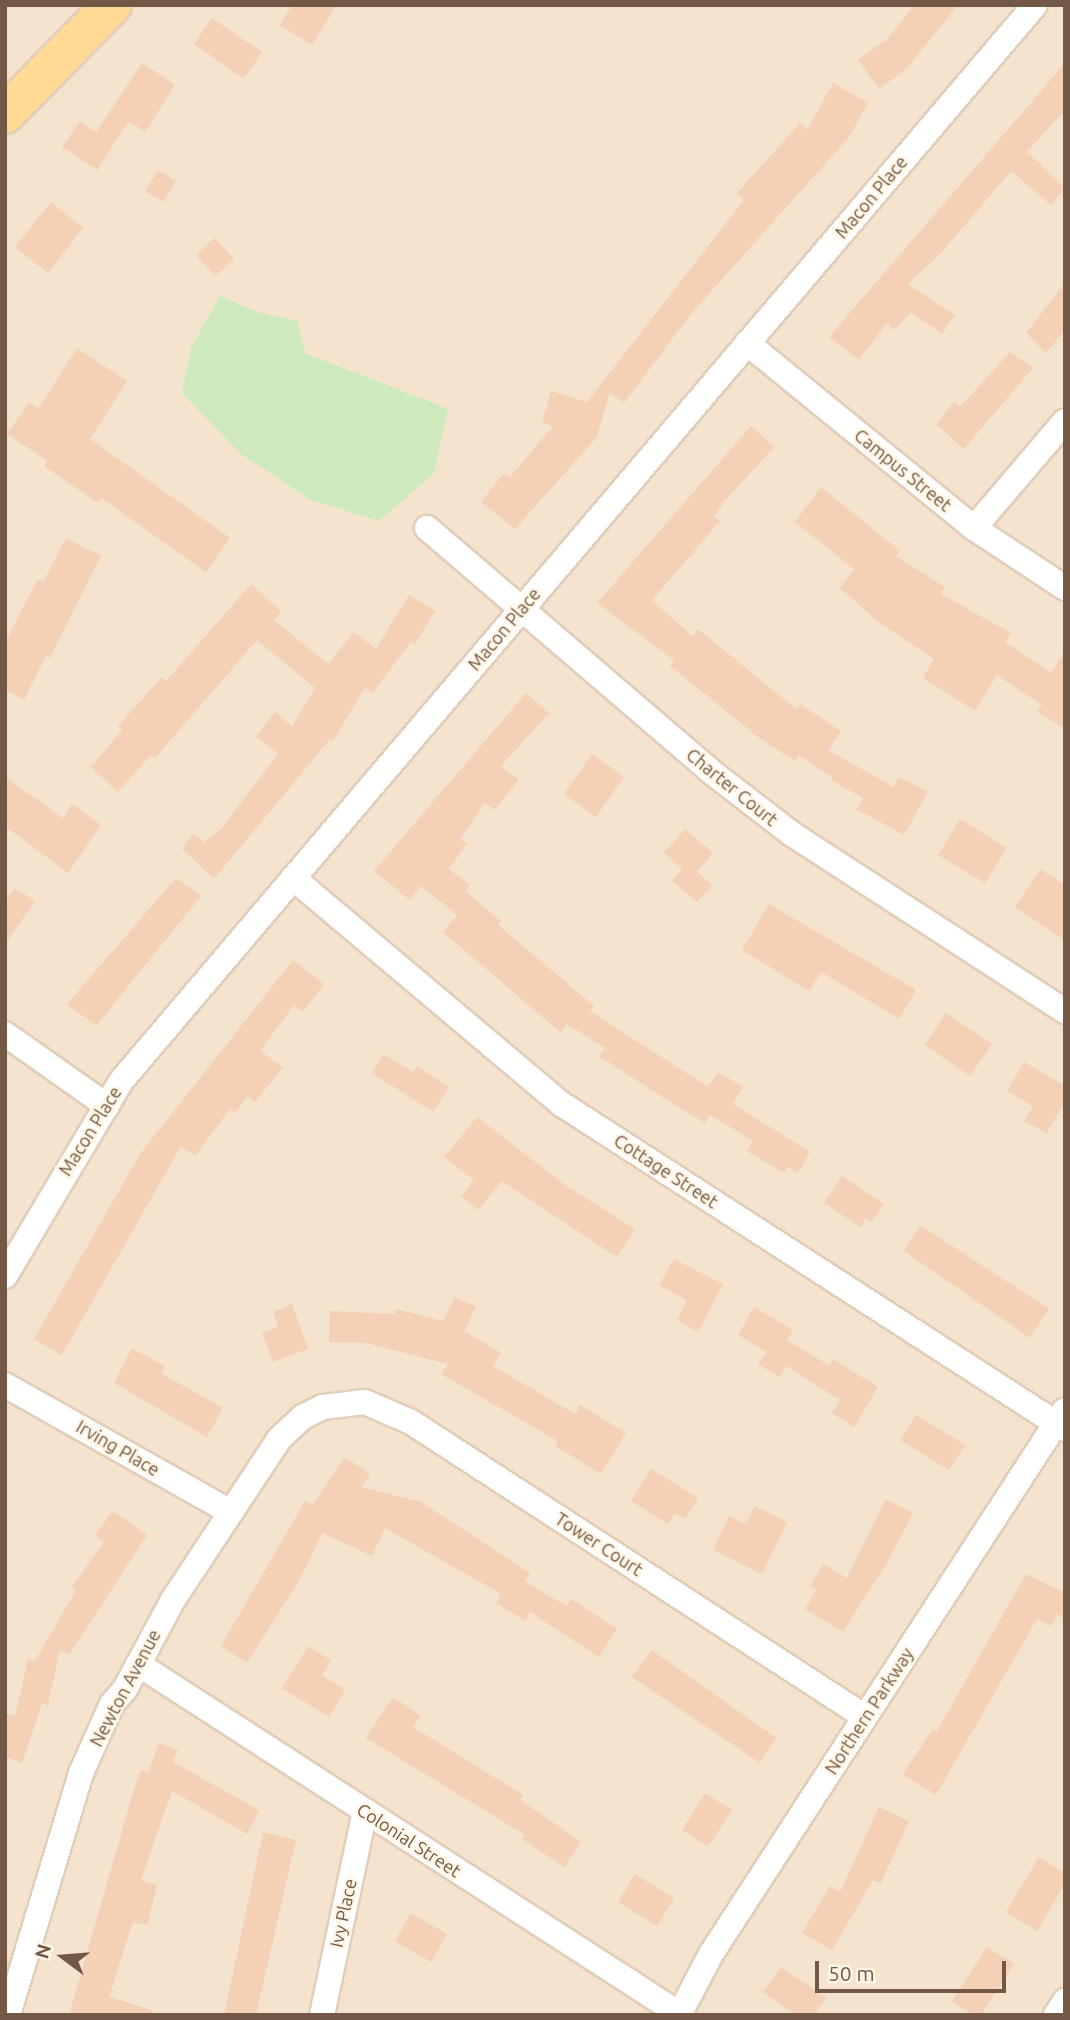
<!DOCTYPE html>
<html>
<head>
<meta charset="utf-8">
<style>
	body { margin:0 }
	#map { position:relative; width:1070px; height:2020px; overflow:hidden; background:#fdf2df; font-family:Ubuntu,sans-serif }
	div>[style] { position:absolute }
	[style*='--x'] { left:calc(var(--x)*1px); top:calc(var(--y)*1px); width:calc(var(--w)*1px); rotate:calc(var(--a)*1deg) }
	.residential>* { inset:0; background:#f4e4cd }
	.green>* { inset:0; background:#ceeabd }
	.building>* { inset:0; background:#f3d0b6 }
	.roads { filter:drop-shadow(2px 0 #e1cebb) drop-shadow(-2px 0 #e1cebb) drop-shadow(0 2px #e1cebb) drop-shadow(0 -2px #e1cebb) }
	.minor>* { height:24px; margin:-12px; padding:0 12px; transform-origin:12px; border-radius:12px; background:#fff }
	.primary>* { height:38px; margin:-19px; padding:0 19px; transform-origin:19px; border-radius:19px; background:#feda94 }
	span { translate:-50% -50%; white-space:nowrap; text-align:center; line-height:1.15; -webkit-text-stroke:5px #fff6e5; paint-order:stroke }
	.street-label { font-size:18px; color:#735846 }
	.frame { position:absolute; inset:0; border:7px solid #735846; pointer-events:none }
	.north { position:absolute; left:28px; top:1922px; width:70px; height:70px; -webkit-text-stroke:5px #fff6e5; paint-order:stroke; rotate:286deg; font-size:19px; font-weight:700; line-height:28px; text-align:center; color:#735846 }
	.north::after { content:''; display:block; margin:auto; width:24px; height:32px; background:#735846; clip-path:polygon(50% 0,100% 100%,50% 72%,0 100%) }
	.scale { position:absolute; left:815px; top:1961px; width:191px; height:32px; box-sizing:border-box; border:4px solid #735846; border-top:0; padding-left:9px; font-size:21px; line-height:24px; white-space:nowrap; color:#735846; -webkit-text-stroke:5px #fff6e5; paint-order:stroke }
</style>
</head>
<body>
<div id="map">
	<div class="residential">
		<i style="clip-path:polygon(5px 5px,1065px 5px,1065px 2015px,5px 2015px)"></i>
	</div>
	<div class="green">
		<i style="clip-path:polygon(220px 296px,260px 313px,298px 321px,305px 353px,448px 409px,434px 473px,379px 521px,309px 499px,241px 454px,182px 393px,191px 348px)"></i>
	</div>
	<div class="building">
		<i style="clip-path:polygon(292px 5px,337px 5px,312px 45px,280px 25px)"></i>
		<i style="clip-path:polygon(915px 5px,958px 5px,907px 68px,879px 89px,858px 60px,887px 39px)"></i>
		<i style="clip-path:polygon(212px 18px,262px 52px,244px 79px,194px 44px)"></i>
		<i style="clip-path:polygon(142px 63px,175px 85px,145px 132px,129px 121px,97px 170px,62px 147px,80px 121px,96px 132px)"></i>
		<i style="clip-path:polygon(1065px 63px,1065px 110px,1027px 152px,1065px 188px,1051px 205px,1011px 171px,942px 252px,908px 284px,955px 315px,942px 334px,911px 312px,894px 330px,887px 323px,859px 360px,829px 337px)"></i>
		<i style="clip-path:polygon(833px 83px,868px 103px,849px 137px,691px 314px,624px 403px,610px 392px,597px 437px,515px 529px,481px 502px,504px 473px,510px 477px,553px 426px,542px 423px,551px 391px,587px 402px,744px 200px,736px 194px,800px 123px,807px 130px)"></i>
		<i style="clip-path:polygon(158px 170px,176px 181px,163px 202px,145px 191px)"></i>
		<i style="clip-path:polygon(51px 202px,83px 228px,48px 273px,15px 247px)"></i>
		<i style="clip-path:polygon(215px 238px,234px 259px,215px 276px,196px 255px)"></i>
		<i style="clip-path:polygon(1065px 283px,1065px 330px,1046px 353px,1026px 333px)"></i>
		<i style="clip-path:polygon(77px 348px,127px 381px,90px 439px,230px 538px,206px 572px,101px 498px,98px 503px,44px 466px,47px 461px,7px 434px,29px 402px,38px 409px)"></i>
		<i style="clip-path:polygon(1010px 352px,1033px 368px,964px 449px,936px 424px,954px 402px,960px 407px)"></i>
		<i style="clip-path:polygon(751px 426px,774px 447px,725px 501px,714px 516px,720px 521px,652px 600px,693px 637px,698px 629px,796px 709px,800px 704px,841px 731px,828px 750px,894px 787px,899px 777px,928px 792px,904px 835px,856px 809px,863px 798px,831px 780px,832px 777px,799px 755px,795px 761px,762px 740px,670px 666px,674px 660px,597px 603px)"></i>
		<i style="clip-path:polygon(821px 487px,900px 551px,896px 556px,945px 587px,941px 594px,1011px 633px,1005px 642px,1051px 673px,1065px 652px,1065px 729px,1037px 711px,1042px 705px,997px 675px,975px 711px,923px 678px,934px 659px,877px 621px,840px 588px,854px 569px,795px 522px)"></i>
		<i style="clip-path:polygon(66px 538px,101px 556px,50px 658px,46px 656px,24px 700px,5px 690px,5px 642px,38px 579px,43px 582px)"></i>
		<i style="clip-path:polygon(251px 584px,282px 612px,274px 620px,328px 664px,354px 632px,376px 649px,409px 595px,435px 611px,415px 644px,412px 641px,372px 693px,365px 687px,333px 741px,330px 739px,214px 879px,182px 849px,193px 834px,204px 842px,220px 830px,278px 754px,256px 736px,275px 712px,292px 726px,315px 688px,257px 640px,155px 758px,151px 755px,118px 792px,91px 767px,122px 730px,118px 726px,162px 677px,166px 681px)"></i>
		<i style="clip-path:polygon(526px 693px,549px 713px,501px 766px,519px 780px,494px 810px,485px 803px,460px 839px,467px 844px,449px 869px,470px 885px,465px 891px,501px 921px,498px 925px,594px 1006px,590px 1011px,708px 1087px,718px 1072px,743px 1087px,733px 1104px,810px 1152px,798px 1173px,788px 1167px,784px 1173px,747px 1151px,753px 1141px,710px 1115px,705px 1123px,667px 1100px,599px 1056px,605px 1048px,567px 1024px,561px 1033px,443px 932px,457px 915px,421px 886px,410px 900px,374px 871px)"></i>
		<i style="clip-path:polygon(592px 754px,624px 777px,596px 817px,564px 794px)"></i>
		<i style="clip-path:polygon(5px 777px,63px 818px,72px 804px,101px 825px,68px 873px,5px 826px)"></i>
		<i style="clip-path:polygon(960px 819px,1007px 848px,985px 883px,938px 855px)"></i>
		<i style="clip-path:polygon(685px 829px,713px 853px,697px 872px,712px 885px,697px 902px,672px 881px,682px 869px,664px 853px)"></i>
		<i style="clip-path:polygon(1040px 869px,1065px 885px,1065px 940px,1015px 907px)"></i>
		<i style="clip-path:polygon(176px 878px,201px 896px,96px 1026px,67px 1004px)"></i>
		<i style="clip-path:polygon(15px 888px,35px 901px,5px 944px,5px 902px)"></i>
		<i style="clip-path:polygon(769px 904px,916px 990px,899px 1019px,821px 972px,809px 991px,742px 950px)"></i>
		<i style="clip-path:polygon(293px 960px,324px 984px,303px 1012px,294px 1005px,260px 1051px,283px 1067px,255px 1102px,248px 1096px,235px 1113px,230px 1109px,195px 1156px,181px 1146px,62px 1355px,34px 1339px,140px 1154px)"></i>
		<i style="clip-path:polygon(946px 1013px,992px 1044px,970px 1076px,925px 1045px)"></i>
		<i style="clip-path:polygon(383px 1054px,413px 1072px,417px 1066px,449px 1087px,433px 1112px,372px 1073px)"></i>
		<i style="clip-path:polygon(1024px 1062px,1065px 1086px,1065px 1101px,1047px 1133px,1024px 1121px,1033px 1106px,1007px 1091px)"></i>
		<i style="clip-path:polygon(477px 1117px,568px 1187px,635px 1229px,617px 1257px,502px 1181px,478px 1210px,461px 1196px,474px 1180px,444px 1157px)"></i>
		<i style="clip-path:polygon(842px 1176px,884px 1204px,871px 1222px,866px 1218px,860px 1227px,824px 1203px)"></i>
		<i style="clip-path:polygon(920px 1225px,1049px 1309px,1030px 1338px,904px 1251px)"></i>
		<i style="clip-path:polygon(674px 1259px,723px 1284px,698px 1332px,677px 1320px,687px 1300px,659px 1285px)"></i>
		<i style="clip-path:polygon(455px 1297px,476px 1307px,464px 1331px,501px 1353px,493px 1366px,575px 1414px,580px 1405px,626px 1433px,601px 1474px,555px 1446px,558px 1441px,441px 1374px,448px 1364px,366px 1343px,329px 1342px,330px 1311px,395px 1314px,396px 1309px,443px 1321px)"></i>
		<i style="clip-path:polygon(292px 1304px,308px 1349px,273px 1362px,262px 1333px,278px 1327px,273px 1312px)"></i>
		<i style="clip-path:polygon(754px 1307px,793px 1330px,787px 1340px,829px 1365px,833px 1359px,878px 1387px,854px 1427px,832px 1413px,840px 1400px,786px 1366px,779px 1377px,758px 1364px,766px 1352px,738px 1335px)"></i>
		<i style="clip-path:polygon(132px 1348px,164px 1366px,161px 1373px,223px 1408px,207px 1437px,114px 1383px)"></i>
		<i style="clip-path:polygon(916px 1415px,965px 1445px,949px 1470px,900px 1440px)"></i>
		<i style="clip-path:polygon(345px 1457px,370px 1474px,361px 1487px,421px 1502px,530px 1573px,525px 1582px,567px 1606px,571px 1599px,617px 1629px,599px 1657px,530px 1612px,525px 1621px,496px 1603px,501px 1594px,385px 1528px,372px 1556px,322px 1533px,301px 1577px,247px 1663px,221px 1646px,305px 1501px,313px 1505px)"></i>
		<i style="clip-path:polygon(651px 1469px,698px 1498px,685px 1519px,675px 1513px,668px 1524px,631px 1501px)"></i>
		<i style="clip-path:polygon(886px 1499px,913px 1513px,888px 1561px,843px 1632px,805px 1609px,817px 1589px,810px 1586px,823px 1564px,847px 1578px)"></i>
		<i style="clip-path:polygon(755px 1506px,787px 1522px,762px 1574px,713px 1550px,729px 1516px,746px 1524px)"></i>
		<i style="clip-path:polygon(113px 1511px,147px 1535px,69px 1655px,60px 1650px,48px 1705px,42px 1704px,22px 1763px,5px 1757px,5px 1713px,15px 1716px,28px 1659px,35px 1661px,76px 1590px,72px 1587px,104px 1542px,95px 1535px)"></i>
		<i style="clip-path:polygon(1026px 1574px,1065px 1593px,1065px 1619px,1057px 1614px,1051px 1626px,1037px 1619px,936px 1795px,903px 1774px,933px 1729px,937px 1731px)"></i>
		<i style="clip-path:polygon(308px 1646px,331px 1660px,322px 1675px,345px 1690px,329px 1717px,282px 1688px)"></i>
		<i style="clip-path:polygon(652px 1650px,776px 1738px,760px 1763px,632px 1677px)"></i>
		<i style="clip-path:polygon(393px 1697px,421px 1716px,413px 1727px,523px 1795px,521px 1800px,581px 1842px,564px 1867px,522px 1839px,525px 1835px,366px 1738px)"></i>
		<i style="clip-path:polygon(159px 1743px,178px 1750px,173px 1762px,259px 1810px,247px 1834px,172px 1791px,141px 1880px,157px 1885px,147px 1925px,133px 1922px,109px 1997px,152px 2010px,151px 2015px,69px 2015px,134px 1789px,141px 1770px,148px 1772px)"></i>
		<i style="clip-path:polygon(705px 1793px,732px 1810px,708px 1847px,682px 1830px)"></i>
		<i style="clip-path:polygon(879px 1807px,909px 1821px,881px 1883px,873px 1880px,832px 1950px,802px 1933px,830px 1886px,840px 1892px)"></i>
		<i style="clip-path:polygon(263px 1832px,296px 1840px,256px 2015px,224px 2015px)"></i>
		<i style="clip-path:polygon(1039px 1857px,1065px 1874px,1065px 1884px,1037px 1931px,1006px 1912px)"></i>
		<i style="clip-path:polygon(635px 1874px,674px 1898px,657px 1926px,618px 1902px)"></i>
		<i style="clip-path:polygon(411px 1913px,447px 1934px,431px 1962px,395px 1941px)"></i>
		<i style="clip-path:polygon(987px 1947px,1014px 1964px,981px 2015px,973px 2015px,952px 2001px)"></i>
		<i style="clip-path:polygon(781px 1967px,826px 1998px,814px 2015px,796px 2015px,763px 1992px)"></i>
	</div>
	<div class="roads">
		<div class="minor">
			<i style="--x:747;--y:343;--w:293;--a:39.2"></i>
			<i style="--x:974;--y:528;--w:109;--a:33.4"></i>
			<i style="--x:427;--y:528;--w:372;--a:40.6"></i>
			<i style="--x:709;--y:770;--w:105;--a:37.6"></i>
			<i style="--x:792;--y:834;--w:325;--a:33"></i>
			<i style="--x:974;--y:528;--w:140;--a:-49.6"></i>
			<i style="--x:293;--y:878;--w:353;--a:40.1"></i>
			<i style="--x:563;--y:1105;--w:597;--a:32.84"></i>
			<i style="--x:5;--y:1034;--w:125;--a:35.2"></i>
			<i style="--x:5;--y:1276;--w:228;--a:-59.2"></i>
			<i style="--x:122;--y:1080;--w:1410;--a:-49.66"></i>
			<i style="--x:5;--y:1385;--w:258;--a:29.4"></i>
			<i style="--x:138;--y:1664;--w:647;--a:32.88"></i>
			<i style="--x:8;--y:2015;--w:253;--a:-73.2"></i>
			<i style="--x:81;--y:1773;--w:76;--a:-65.8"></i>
			<i style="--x:112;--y:1704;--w:20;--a:-49"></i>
			<i style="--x:125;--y:1689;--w:101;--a:-61.7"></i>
			<i style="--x:173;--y:1600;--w:193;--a:-56.6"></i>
			<i style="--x:279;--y:1439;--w:33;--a:-43"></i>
			<i style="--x:303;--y:1417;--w:22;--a:-27"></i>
			<i style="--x:323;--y:1407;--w:42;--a:-6.8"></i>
			<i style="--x:365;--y:1402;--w:50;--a:23.5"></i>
			<i style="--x:411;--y:1422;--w:541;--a:33.01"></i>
			<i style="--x:322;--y:2015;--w:208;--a:-78.1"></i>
			<i style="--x:679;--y:2015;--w:69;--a:-62.3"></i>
			<i style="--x:711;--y:1954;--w:648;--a:-56.97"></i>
			<i style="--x:1056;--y:2015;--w:17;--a:-57"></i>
		</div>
		<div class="primary">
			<i style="--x:5;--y:114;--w:153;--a:-45.5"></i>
		</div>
	</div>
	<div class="street-label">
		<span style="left:871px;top:197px;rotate:-50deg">Macon Place</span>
		<span style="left:903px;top:470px;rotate:39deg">Campus Street</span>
		<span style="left:504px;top:629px;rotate:-50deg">Macon Place</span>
		<span style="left:732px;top:787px;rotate:39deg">Charter Court</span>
		<span style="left:90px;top:1131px;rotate:-58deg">Macon Place</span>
		<span style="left:666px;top:1171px;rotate:33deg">Cottage Street</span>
		<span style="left:118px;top:1448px;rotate:30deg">Irving Place</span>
		<span style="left:599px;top:1544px;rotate:33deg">Tower Court</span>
		<span style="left:125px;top:1688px;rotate:-62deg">Newton Avenue</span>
		<span style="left:869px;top:1711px;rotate:-57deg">Northern Parkway</span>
		<span style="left:409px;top:1840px;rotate:33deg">Colonial Street</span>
		<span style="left:343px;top:1913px;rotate:-78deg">Ivy Place</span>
	</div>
	<div class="frame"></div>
	<div class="north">N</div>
	<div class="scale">50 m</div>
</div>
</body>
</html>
